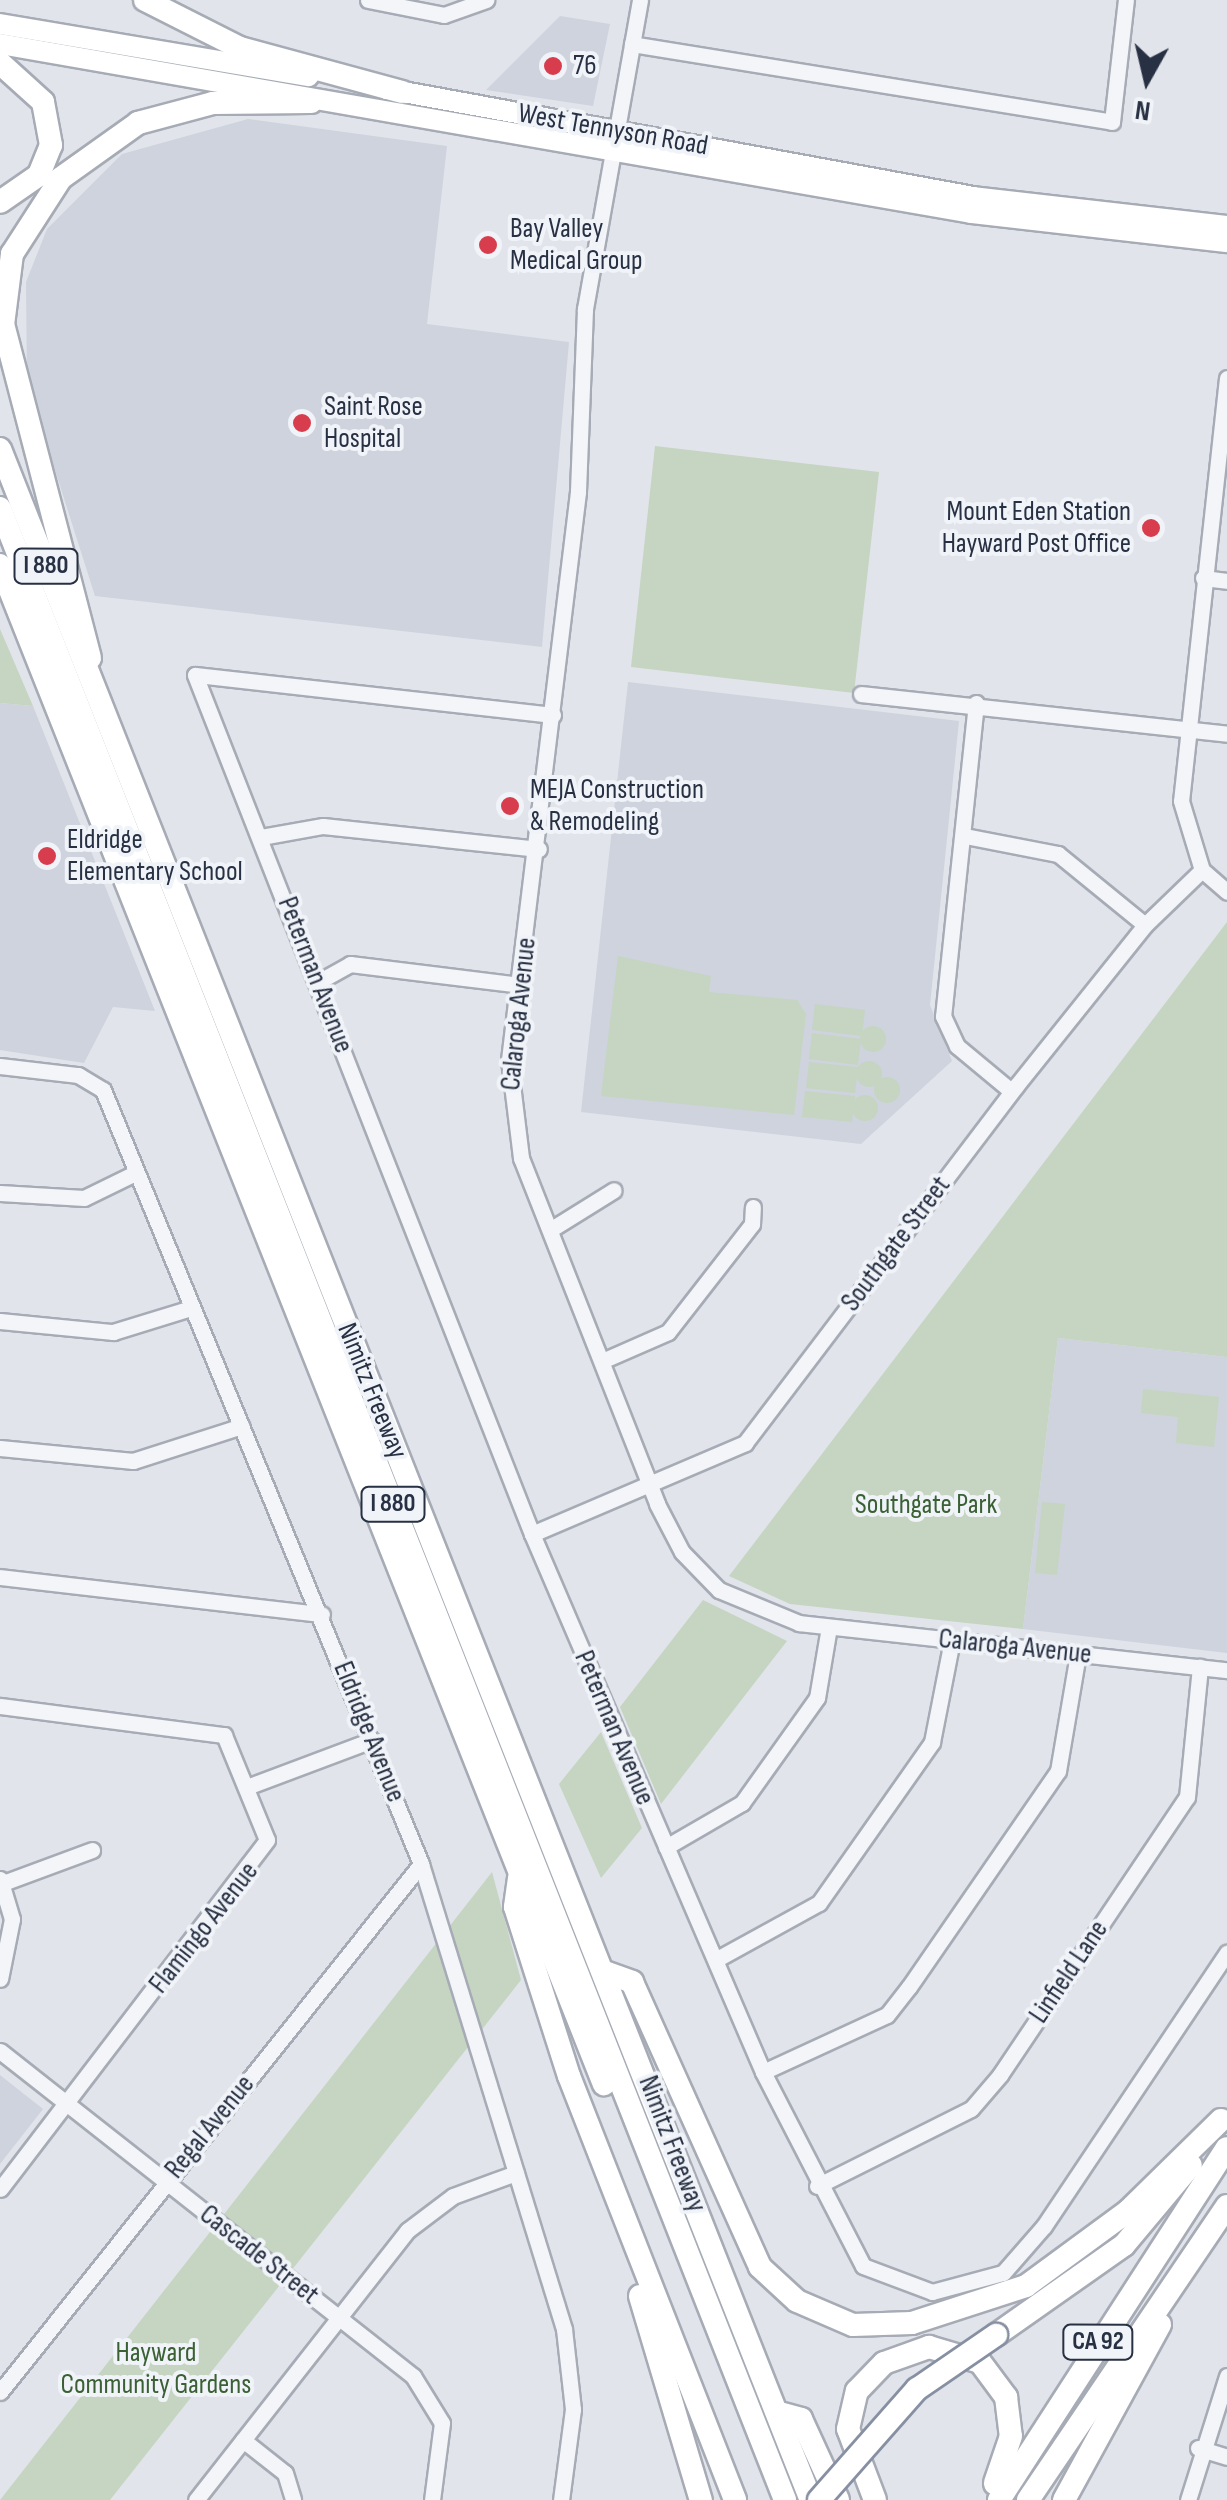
<!DOCTYPE html>
<html>
<head>
<meta charset="utf-8">
<style>
	body { margin:0 }
	#map { position:relative; width:1227px; height:2500px; overflow:hidden; background:#e1e4ea; font-family:"Sofia Sans Condensed",sans-serif }
	div>[style] { position:absolute }
	[style*='--x'] { left:calc(var(--x)*1px); top:calc(var(--y)*1px); width:calc(var(--w)*1px); rotate:calc(var(--a)*1deg) }
	.built>* { inset:0; background:#ced3dd }
	.green>* { inset:0; background:#c5d5c1 }
	.round { border-radius:50% }
	.roads { filter:drop-shadow(2px 0 #a6abb5) drop-shadow(-2px 0 #a6abb5) drop-shadow(0 2px #a6abb5) drop-shadow(0 -2px #a6abb5) }
	.minor>* { height:15px; margin:-7.5px; padding:0 7.5px; transform-origin:7.5px; border-radius:7.5px; background:#f4f5f8 }
	.major>* { height:20px; margin:-10px; padding:0 10px; transform-origin:10px; border-radius:10px; background:#fff }
	.highway>* { height:22px; margin:-11px; padding:0 11px; transform-origin:11px; border-radius:11px; background:#fff }
	.bridges { filter:drop-shadow(2px 0 #8790a2) drop-shadow(-2px 0 #8790a2) drop-shadow(0 2px #8790a2) drop-shadow(0 -2px #8790a2) }
	.highway-bridge>* { height:22px; margin:-11px; padding:0 11px; transform-origin:11px; border-radius:11px; background:#fff }
	.dots>* { width:28px; height:28px; translate:-50% -50%; box-sizing:border-box; border:5px solid #f0f3f8; border-radius:50% }
	span { translate:-50% -50%; white-space:nowrap; text-align:center; line-height:1.15; -webkit-text-stroke:8px #f0f3f8; paint-order:stroke }
	.shield-label span { padding:2px 8px; background:#f0f3f8; border:2px solid; border-radius:8px; -webkit-text-stroke-width:0 }
	.shield-label { font-size:25px; color:#283143; font-weight:700 }
	.poi-label { font-size:28px; color:#283143 }
	.left { translate:0 -50%; text-align:left }
	.right { translate:-100% -50%; text-align:right }
	.street-label { font-size:28px; color:#283143 }
	.park-label { font-size:28px; color:#3a6034 }
	.north { position:absolute; left:1097px; top:30px; width:100px; height:100px; -webkit-text-stroke:8px #f0f3f8; paint-order:stroke; rotate:188deg; font-size:28px; font-weight:700; line-height:40px; text-align:center; color:#283143 }
	.north::after { content:''; display:block; margin:auto; width:35px; height:45px; background:#283143; clip-path:polygon(50% 0,100% 100%,50% 72%,0 100%) }
</style>
</head>
<body>
<div id="map">
	<div class="built">
		<i style="clip-path:polygon(560px 16px,610px 24px,593px 106px,486px 90px)"></i>
		<i style="clip-path:polygon(248px 119px,447px 146px,427px 324px,569px 342px,542px 647px,95px 596px,27px 382px,26px 282px,47px 229px,122px 154px)"></i>
		<i style="clip-path:polygon(628px 682px,959px 721px,930px 1005px,952px 1061px,861px 1144px,581px 1112px)"></i>
		<i style="clip-path:polygon(0 703px,33px 706px,155px 1011px,113px 1007px,84px 1063px,0 1050px)"></i>
		<i style="clip-path:polygon(1058px 1338px,1227px 1357px,1227px 1653px,1023px 1629px)"></i>
		<i style="clip-path:polygon(0 2075px,43px 2109px,0 2164px)"></i>
	</div>
	<div class="green">
		<i style="clip-path:polygon(655px 446px,879px 472px,854px 693px,631px 667px)"></i>
		<i style="clip-path:polygon(0 629px,33px 706px,0 703px)"></i>
		<i style="clip-path:polygon(1227px 922px,1227px 1357px,1058px 1338px,1023px 1629px,790px 1604px,729px 1576px)"></i>
		<i style="clip-path:polygon(618px 956px,711px 976px,709px 992px,797px 1000px,806px 1014px,794px 1115px,601px 1096px)"></i>
		<i style="clip-path:polygon(815px 1004px,865px 1010px,862px 1036px,812px 1030px)"></i>
		<i class="round" style="left:860px;top:1026px;width:26px;height:26px"></i>
		<i style="clip-path:polygon(812px 1033px,861px 1039px,858px 1065px,809px 1059px)"></i>
		<i class="round" style="left:856px;top:1061px;width:26px;height:26px"></i>
		<i style="clip-path:polygon(809px 1062px,858px 1067px,855px 1093px,806px 1088px)"></i>
		<i class="round" style="left:874px;top:1077px;width:26px;height:26px"></i>
		<i style="clip-path:polygon(805px 1091px,855px 1096px,852px 1122px,802px 1117px)"></i>
		<i class="round" style="left:852px;top:1095px;width:26px;height:26px"></i>
		<i style="clip-path:polygon(1143px 1389px,1219px 1397px,1214px 1447px,1176px 1443px,1178px 1417px,1141px 1413px)"></i>
		<i style="clip-path:polygon(1042px 1502px,1065px 1504px,1057px 1575px,1035px 1573px)"></i>
		<i style="clip-path:polygon(703px 1600px,787px 1641px,661px 1804px,620px 1707px)"></i>
		<i style="clip-path:polygon(601px 1732px,642px 1828px,601px 1878px,559px 1784px)"></i>
		<i style="clip-path:polygon(492px 1872px,521px 1980px,110px 2500px,0 2500px)"></i>
	</div>
	<div class="roads">
		<div class="minor">
			<i style="--x:368;--y:0;--w:77;--a:11.2"></i>
			<i style="--x:444;--y:15;--w:45;--a:-19.7"></i>
			<i style="--x:640;--y:0;--w:314;--a:100.1"></i>
			<i style="--x:585;--y:309;--w:183;--a:92.2"></i>
			<i style="--x:578;--y:492;--w:572;--a:96.93"></i>
			<i style="--x:509;--y:1060;--w:99;--a:83"></i>
			<i style="--x:521;--y:1158;--w:372;--a:68.5"></i>
			<i style="--x:657;--y:1504;--w:54;--a:62.5"></i>
			<i style="--x:682;--y:1552;--w:53;--a:45.8"></i>
			<i style="--x:719;--y:1590;--w:87;--a:22.4"></i>
			<i style="--x:799;--y:1623;--w:431;--a:6.3"></i>
			<i style="--x:632;--y:44;--w:486;--a:9.2"></i>
			<i style="--x:1112;--y:122;--w:123;--a:-83.5"></i>
			<i style="--x:1227;--y:378;--w:425;--a:96.2"></i>
			<i style="--x:1181;--y:801;--w:72;--a:73.1"></i>
			<i style="--x:1202;--y:870;--w:33;--a:41"></i>
			<i style="--x:1203;--y:578;--w:24;--a:7"></i>
			<i style="--x:861;--y:694;--w:368;--a:6.2"></i>
			<i style="--x:976;--y:703;--w:315;--a:96"></i>
			<i style="--x:943;--y:1016;--w:33;--a:65"></i>
			<i style="--x:957;--y:1046;--w:70;--a:39.8"></i>
			<i style="--x:553;--y:715;--w:360;--a:-173.6"></i>
			<i style="--x:195;--y:675;--w:923;--a:68.58"></i>
			<i style="--x:532;--y:1534;--w:585;--a:66.76"></i>
			<i style="--x:763;--y:2072;--w:218;--a:62.7"></i>
			<i style="--x:863;--y:2266;--w:74;--a:20.6"></i>
			<i style="--x:932;--y:2292;--w:73;--a:-15"></i>
			<i style="--x:1003;--y:2273;--w:62;--a:-48.9"></i>
			<i style="--x:1044;--y:2226;--w:329;--a:-56.2"></i>
			<i style="--x:965;--y:836;--w:95;--a:11"></i>
			<i style="--x:1058;--y:854;--w:112;--a:39.2"></i>
			<i style="--x:261;--y:837;--w:63;--a:-10.1"></i>
			<i style="--x:323;--y:826;--w:217;--a:6.1"></i>
			<i style="--x:318;--y:982;--w:37;--a:-29"></i>
			<i style="--x:350;--y:964;--w:171;--a:7"></i>
			<i style="--x:0;--y:1066;--w:79;--a:6.6"></i>
			<i style="--x:78;--y:1075;--w:29;--a:31"></i>
			<i style="--x:103;--y:1090;--w:837;--a:67.66"></i>
			<i style="--x:421;--y:1864;--w:486;--a:72.9"></i>
			<i style="--x:564;--y:2329;--w:81;--a:83.6"></i>
			<i style="--x:573;--y:2409;--w:92;--a:97.5"></i>
			<i style="--x:0;--y:1193;--w:84;--a:3.4"></i>
			<i style="--x:84;--y:1198;--w:57;--a:-26.1"></i>
			<i style="--x:550;--y:1230;--w:75;--a:-32"></i>
			<i style="--x:0;--y:1321;--w:114;--a:5.6"></i>
			<i style="--x:113;--y:1332;--w:82;--a:-17.1"></i>
			<i style="--x:602;--y:1361;--w:72;--a:-23.7"></i>
			<i style="--x:668;--y:1332;--w:137;--a:-52.1"></i>
			<i style="--x:752;--y:1224;--w:17;--a:-87"></i>
			<i style="--x:0;--y:1448;--w:134;--a:5.6"></i>
			<i style="--x:133;--y:1461;--w:114;--a:-17.8"></i>
			<i style="--x:532;--y:1534;--w:232;--a:-23.1"></i>
			<i style="--x:745;--y:1443;--w:448;--a:-52.8"></i>
			<i style="--x:1016;--y:1086;--w:206;--a:-51.3"></i>
			<i style="--x:1145;--y:925;--w:79;--a:-44"></i>
			<i style="--x:0;--y:1577;--w:324;--a:6.6"></i>
			<i style="--x:0;--y:1706;--w:226;--a:7.4"></i>
			<i style="--x:224;--y:1735;--w:113;--a:67.7"></i>
			<i style="--x:267;--y:1840;--w:439;--a:127.4"></i>
			<i style="--x:252;--y:1785;--w:128;--a:-20.6"></i>
			<i style="--x:666;--y:1847;--w:88;--a:-30.1"></i>
			<i style="--x:742;--y:1803;--w:129;--a:-54.5"></i>
			<i style="--x:817;--y:1698;--w:72;--a:-80.4"></i>
			<i style="--x:0;--y:1879;--w:42;--a:73.3"></i>
			<i style="--x:12;--y:1919;--w:61;--a:101.3"></i>
			<i style="--x:3;--y:1883;--w:95;--a:-20.3"></i>
			<i style="--x:717;--y:1959;--w:116;--a:-28.8"></i>
			<i style="--x:819;--y:1903;--w:197;--a:-54.9"></i>
			<i style="--x:932;--y:1742;--w:104;--a:-78.9"></i>
			<i style="--x:0;--y:2051;--w:526;--a:38.2"></i>
			<i style="--x:413;--y:2376;--w:55;--a:58.3"></i>
			<i style="--x:442;--y:2423;--w:78;--a:97.4"></i>
			<i style="--x:763;--y:2072;--w:136;--a:-24.7"></i>
			<i style="--x:887;--y:2015;--w:36;--a:-52"></i>
			<i style="--x:909;--y:1987;--w:262;--a:-55.4"></i>
			<i style="--x:1058;--y:1771;--w:119;--a:-80.3"></i>
			<i style="--x:817;--y:2186;--w:172;--a:-26.6"></i>
			<i style="--x:971;--y:2109;--w:45;--a:-49.5"></i>
			<i style="--x:1000;--y:2075;--w:335;--a:-56.1"></i>
			<i style="--x:1187;--y:1797;--w:131;--a:-84.3"></i>
			<i style="--x:0;--y:2392;--w:675;--a:-51.43"></i>
			<i style="--x:243;--y:2440;--w:53;--a:38.2"></i>
			<i style="--x:285;--y:2473;--w:28;--a:73"></i>
			<i style="--x:1198;--y:2448;--w:30;--a:17"></i>
			<i style="--x:196;--y:2500;--w:343;--a:-51.9"></i>
			<i style="--x:408;--y:2230;--w:56;--a:-37.1"></i>
			<i style="--x:453;--y:2196;--w:67;--a:-20.1"></i>
			<i style="--x:1188;--y:2500;--w:130;--a:-72.5"></i>
		</div>
		<div class="major">
			<i style="--x:0;--y:24;--w:313;--a:9.6"></i>
			<i style="--x:0;--y:44;--w:986;--a:9.87"></i>
			<i style="--x:971;--y:213;--w:258;--a:6.5"></i>
			<i style="--x:387;--y:89;--w:596;--a:10.44"></i>
			<i style="--x:973;--y:197;--w:256;--a:6.5"></i>
		</div>
		<div class="highway">
			<i style="--x:145;--y:0;--w:106;--a:26.8"></i>
			<i style="--x:240;--y:48;--w:168;--a:15.2"></i>
			<i style="--x:0;--y:63;--w:58;--a:42.2"></i>
			<i style="--x:43;--y:102;--w:44;--a:79.5"></i>
			<i style="--x:51;--y:145;--w:32;--a:112"></i>
			<i style="--x:39;--y:175;--w:47;--a:145.3"></i>
			<i style="--x:0;--y:449;--w:2206;--a:68.43"></i>
			<i style="--x:0;--y:508;--w:2141;--a:68.49"></i>
			<i style="--x:0;--y:565;--w:1635;--a:68.32"></i>
			<i style="--x:90;--y:658;--w:344;--a:-104.6"></i>
			<i style="--x:3;--y:325;--w:72;--a:-82.8"></i>
			<i style="--x:12;--y:254;--w:90;--a:-57.2"></i>
			<i style="--x:61;--y:178;--w:95;--a:-35.5"></i>
			<i style="--x:138;--y:123;--w:78;--a:-14.9"></i>
			<i style="--x:213;--y:103;--w:98;--a:-0.6"></i>
			<i style="--x:519;--y:1878;--w:29;--a:98"></i>
			<i style="--x:515;--y:1907;--w:177;--a:72.3"></i>
			<i style="--x:569;--y:2076;--w:455;--a:68.6"></i>
			<i style="--x:605;--y:1972;--w:29;--a:20"></i>
			<i style="--x:632;--y:1982;--w:312;--a:65.8"></i>
			<i style="--x:760;--y:2267;--w:50;--a:42.6"></i>
			<i style="--x:797;--y:2301;--w:61;--a:23.2"></i>
			<i style="--x:853;--y:2325;--w:59;--a:-1.9"></i>
			<i style="--x:912;--y:2323;--w:120;--a:-18"></i>
			<i style="--x:1026;--y:2286;--w:127;--a:-36.3"></i>
			<i style="--x:1128;--y:2211;--w:130;--a:-44.4"></i>
			<i style="--x:640;--y:2296;--w:213;--a:73.4"></i>
			<i style="--x:996;--y:2335;--w:156;--a:-35.1"></i>
			<i style="--x:1124;--y:2245;--w:104;--a:-50.1"></i>
			<i style="--x:779;--y:2413;--w:23;--a:15"></i>
			<i style="--x:801;--y:2419;--w:89;--a:65.4"></i>
			<i style="--x:875;--y:2500;--w:76;--a:-110.8"></i>
			<i style="--x:848;--y:2429;--w:39;--a:-77"></i>
			<i style="--x:857;--y:2391;--w:39;--a:-46"></i>
			<i style="--x:884;--y:2363;--w:48;--a:-19.6"></i>
			<i style="--x:929;--y:2347;--w:53;--a:16.4"></i>
			<i style="--x:980;--y:2362;--w:44;--a:53.4"></i>
			<i style="--x:1006;--y:2397;--w:39;--a:83"></i>
			<i style="--x:1011;--y:2436;--w:50;--a:108.8"></i>
			<i style="--x:999;--y:2500;--w:419;--a:-57.1"></i>
			<i style="--x:1028;--y:2500;--w:355;--a:-55.9"></i>
			<i style="--x:1064;--y:2500;--w:200;--a:-61.3"></i>
		</div>
	</div>
	<div class="bridges">
		<div class="highway-bridge">
			<i style="--x:819;--y:2500;--w:148;--a:-48.6"></i>
			<i style="--x:917;--y:2389;--w:96;--a:-34.4"></i>
		</div>
	</div>
	<div class="dots">
		<i style="left:553px;top:66px;background:#d83d4e"></i>
		<i style="left:488px;top:245px;background:#d83d4e"></i>
		<i style="left:302px;top:423px;background:#d83d4e"></i>
		<i style="left:1151px;top:528px;background:#d83d4e"></i>
		<i style="left:510px;top:806px;background:#d83d4e"></i>
		<i style="left:47px;top:856px;background:#d83d4e"></i>
	</div>
	<div class="shield-label">
		<span style="left:46px;top:566px">I 880</span>
		<span style="left:393px;top:1504px">I 880</span>
		<span style="left:1098px;top:2342px">CA 92</span>
	</div>
	<div class="poi-label">
		<span class="left" style="left:573px;top:66px">76</span>
		<span class="left" style="left:510px;top:245px">Bay Valley<br>Medical Group</span>
		<span class="left" style="left:324px;top:423px">Saint Rose<br>Hospital</span>
		<span class="right" style="left:1131px;top:528px">Mount Eden Station<br>Hayward Post Office</span>
		<span class="left" style="left:530px;top:806px">MEJA Construction<br>&amp; Remodeling</span>
		<span class="left" style="left:67px;top:856px">Eldridge<br>Elementary School</span>
	</div>
	<div class="street-label">
		<span style="left:613px;top:130px;rotate:10deg">West Tennyson Road</span>
		<span style="left:315px;top:975px;rotate:69deg">Peterman Avenue</span>
		<span style="left:519px;top:1014px;rotate:-84deg">Calaroga Avenue</span>
		<span style="left:896px;top:1244px;rotate:-53deg">Southgate Street</span>
		<span style="left:372px;top:1391px;rotate:68deg">Nimitz Freeway</span>
		<span style="left:1015px;top:1647px;rotate:6deg">Calaroga Avenue</span>
		<span style="left:614px;top:1728px;rotate:67deg">Peterman Avenue</span>
		<span style="left:369px;top:1732px;rotate:68deg">Eldridge Avenue</span>
		<span style="left:204px;top:1928px;rotate:-52deg">Flamingo Avenue</span>
		<span style="left:1069px;top:1972px;rotate:-56deg">Linfield Lane</span>
		<span style="left:210px;top:2127px;rotate:-51deg">Regal Avenue</span>
		<span style="left:672px;top:2144px;rotate:69deg">Nimitz Freeway</span>
		<span style="left:259px;top:2255px;rotate:38deg">Cascade Street</span>
	</div>
	<div class="park-label">
		<span style="left:926px;top:1505px">Southgate Park</span>
		<span style="left:156px;top:2369px">Hayward<br>Community Gardens</span>
	</div>
	<div class="north">N</div>
</div>
</body>
</html>
